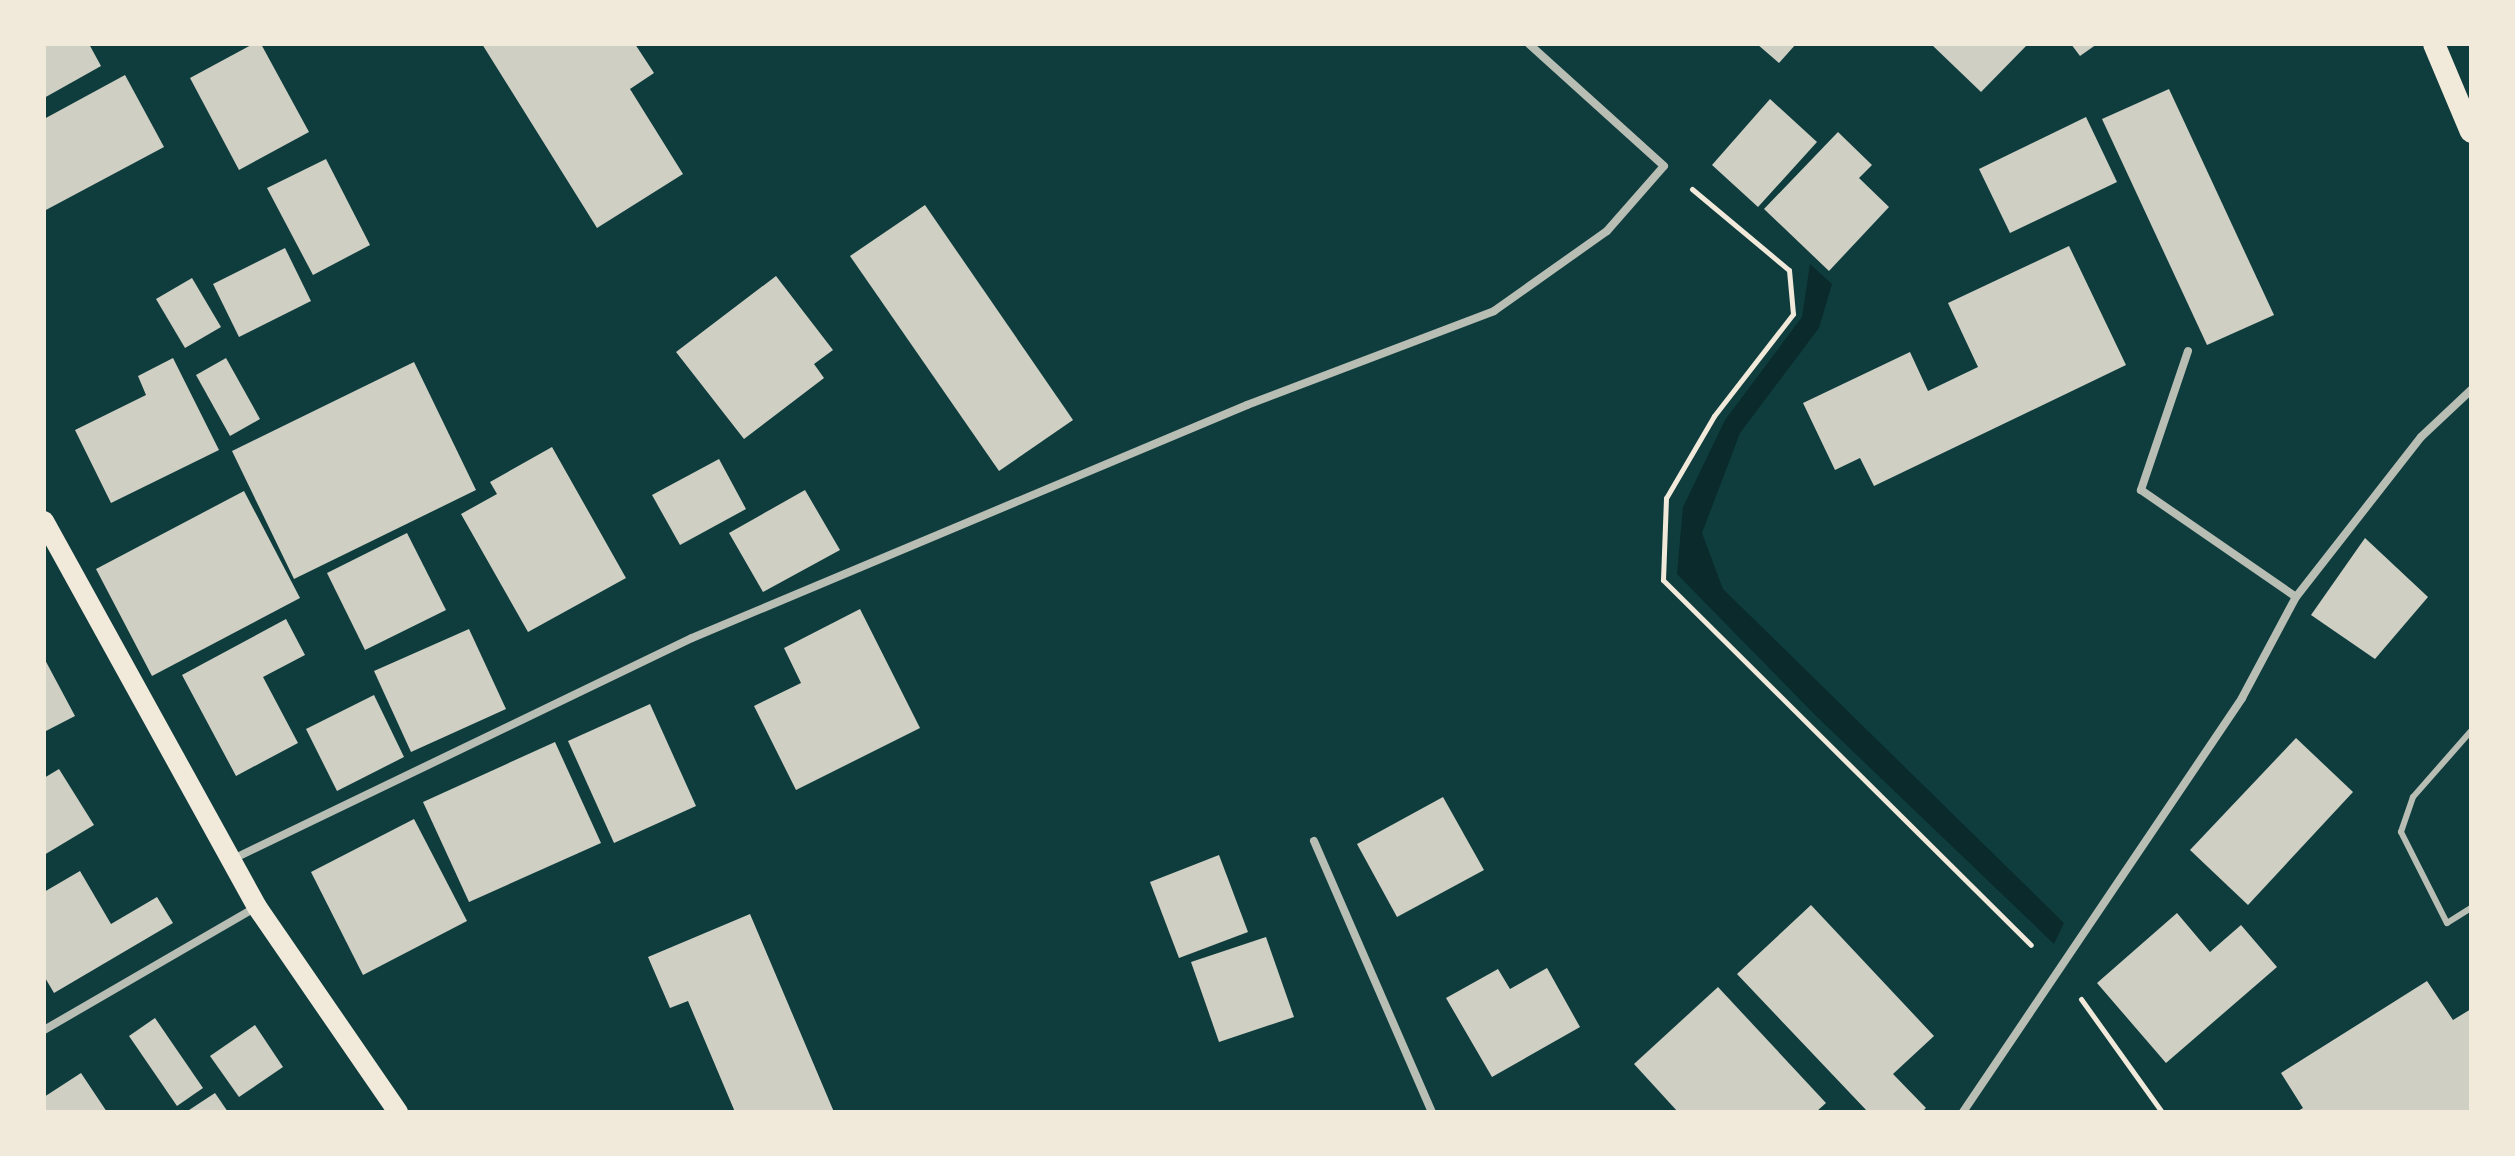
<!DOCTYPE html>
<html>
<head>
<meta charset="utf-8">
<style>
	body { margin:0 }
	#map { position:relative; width:2515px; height:1156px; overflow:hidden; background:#0f3d3e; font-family:"Varela Round",sans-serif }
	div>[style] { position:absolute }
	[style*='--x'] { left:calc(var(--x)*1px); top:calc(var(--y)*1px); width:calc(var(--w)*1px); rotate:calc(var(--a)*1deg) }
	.water>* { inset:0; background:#0a2a2b }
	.building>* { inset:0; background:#cfcfc3 }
	.path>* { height:5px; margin:-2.5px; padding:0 2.5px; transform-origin:2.5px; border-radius:2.5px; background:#f1e9da }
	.service>* { height:6px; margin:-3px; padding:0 3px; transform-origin:3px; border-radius:3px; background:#b8beb3 }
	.minor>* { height:8px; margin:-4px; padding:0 4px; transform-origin:4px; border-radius:4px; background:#b8beb3 }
	.primary>* { height:20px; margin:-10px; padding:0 10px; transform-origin:10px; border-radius:10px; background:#f1e9da }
	.trunk>* { height:22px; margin:-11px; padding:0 11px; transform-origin:11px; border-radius:11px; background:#f1e9da }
	span { translate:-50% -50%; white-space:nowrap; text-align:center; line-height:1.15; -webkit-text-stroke:7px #f1e9da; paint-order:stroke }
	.frame { position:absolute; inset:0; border:46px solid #f1e9da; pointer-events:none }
</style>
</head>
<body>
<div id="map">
	<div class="water">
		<i style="clip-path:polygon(1810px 264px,1832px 284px,1819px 328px,1740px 433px,1702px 533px,1723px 589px,2064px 923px,2054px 944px,1817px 717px,1677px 574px,1683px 507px,1725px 420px,1802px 317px)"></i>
	</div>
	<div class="building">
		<i style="clip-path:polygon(44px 44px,89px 44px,101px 66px,44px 98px)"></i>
		<i style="clip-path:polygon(253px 44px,261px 44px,309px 132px,239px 170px,190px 78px)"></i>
		<i style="clip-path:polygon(482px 44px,635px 44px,654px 73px,630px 89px,683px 174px,597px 228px)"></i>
		<i style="clip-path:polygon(1757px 44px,1796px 44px,1779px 63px)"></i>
		<i style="clip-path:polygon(1931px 44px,2028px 44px,1981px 92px)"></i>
		<i style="clip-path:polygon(2071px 44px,2097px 44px,2080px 56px)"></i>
		<i style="clip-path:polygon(125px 75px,164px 147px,44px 211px,44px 119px)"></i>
		<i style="clip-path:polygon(2169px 89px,2274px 315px,2207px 345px,2102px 119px)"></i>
		<i style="clip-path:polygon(1770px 99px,1817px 142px,1758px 207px,1712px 165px)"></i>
		<i style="clip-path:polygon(2086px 117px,2117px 182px,2010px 233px,1979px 169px)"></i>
		<i style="clip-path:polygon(1838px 132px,1872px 165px,1859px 178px,1889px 207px,1829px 271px,1764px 209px)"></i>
		<i style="clip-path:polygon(326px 159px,370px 245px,313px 275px,267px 188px)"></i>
		<i style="clip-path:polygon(925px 205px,1073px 420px,999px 471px,850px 256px)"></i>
		<i style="clip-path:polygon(2069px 246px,2126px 365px,1874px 486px,1860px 458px,1835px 470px,1803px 403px,1910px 352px,1928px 391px,1978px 367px,1948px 303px)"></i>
		<i style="clip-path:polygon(285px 248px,311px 301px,239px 337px,213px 284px)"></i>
		<i style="clip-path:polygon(776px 276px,833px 350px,814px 364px,824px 378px,744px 439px,676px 352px)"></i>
		<i style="clip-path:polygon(192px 278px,221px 327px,185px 348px,156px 299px)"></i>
		<i style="clip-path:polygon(173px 358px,219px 450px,111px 503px,75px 430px,146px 395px,138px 376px)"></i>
		<i style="clip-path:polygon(226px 358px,260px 419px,230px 436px,196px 375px)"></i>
		<i style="clip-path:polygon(414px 362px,476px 490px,294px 579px,232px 451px)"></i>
		<i style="clip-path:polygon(552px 447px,626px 578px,528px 632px,461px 514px,497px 494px,490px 482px)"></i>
		<i style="clip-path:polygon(719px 459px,746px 509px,680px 545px,652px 495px)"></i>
		<i style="clip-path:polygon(805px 490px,840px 550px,763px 592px,729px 533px)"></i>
		<i style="clip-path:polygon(244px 491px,300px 598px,152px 676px,96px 569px)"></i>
		<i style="clip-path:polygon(407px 533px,446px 610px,365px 650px,327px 573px)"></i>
		<i style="clip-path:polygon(2365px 538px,2428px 597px,2375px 659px,2311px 615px)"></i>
		<i style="clip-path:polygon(860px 609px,920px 728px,796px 790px,754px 706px,801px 683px,784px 648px)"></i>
		<i style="clip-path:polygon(286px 619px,305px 655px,263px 677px,298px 743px,236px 776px,182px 675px)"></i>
		<i style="clip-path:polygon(469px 629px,506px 709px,411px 752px,374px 671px)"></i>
		<i style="clip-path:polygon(44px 658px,75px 716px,44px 732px)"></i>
		<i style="clip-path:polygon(374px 695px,404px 757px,337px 791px,306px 729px)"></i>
		<i style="clip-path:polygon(650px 704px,696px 806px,614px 843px,568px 741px)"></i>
		<i style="clip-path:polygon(2296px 738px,2353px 792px,2248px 905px,2190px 850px)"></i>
		<i style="clip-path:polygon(555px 742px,601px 843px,469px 902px,423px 802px)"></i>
		<i style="clip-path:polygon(59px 769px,94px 825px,44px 855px,44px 778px)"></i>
		<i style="clip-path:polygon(1443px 797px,1484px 870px,1397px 917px,1357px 844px)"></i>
		<i style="clip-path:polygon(414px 819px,467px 921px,363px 975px,311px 872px)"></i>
		<i style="clip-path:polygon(1219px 855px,1248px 932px,1179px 958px,1150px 882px)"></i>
		<i style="clip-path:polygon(80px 871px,111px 924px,157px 897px,173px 923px,54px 993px,44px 976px,44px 892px)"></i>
		<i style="clip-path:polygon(1811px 905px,1934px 1036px,1893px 1074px,1926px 1108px,1922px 1112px,1868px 1112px,1737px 974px)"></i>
		<i style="clip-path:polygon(2177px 913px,2210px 952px,2241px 925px,2277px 967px,2166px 1063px,2097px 983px)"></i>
		<i style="clip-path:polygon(750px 914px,834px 1112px,735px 1112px,688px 1001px,670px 1008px,648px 957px)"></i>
		<i style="clip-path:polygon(1266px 937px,1294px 1017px,1219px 1042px,1191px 962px)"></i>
		<i style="clip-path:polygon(1547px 968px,1580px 1027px,1492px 1077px,1446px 998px,1498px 969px,1510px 989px)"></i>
		<i style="clip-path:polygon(2427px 981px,2453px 1020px,2471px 1009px,2471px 1112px,2296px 1112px,2303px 1108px,2281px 1073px)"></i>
		<i style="clip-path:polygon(1718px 987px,1826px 1103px,1816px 1112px,1678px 1112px,1634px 1064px)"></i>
		<i style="clip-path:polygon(155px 1018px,203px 1088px,177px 1106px,129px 1036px)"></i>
		<i style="clip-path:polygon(255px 1025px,283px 1067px,239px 1097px,210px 1056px)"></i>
		<i style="clip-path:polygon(81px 1073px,107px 1112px,44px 1112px,44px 1097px)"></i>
		<i style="clip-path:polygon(215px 1093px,228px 1112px,186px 1112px)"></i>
	</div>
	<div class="path">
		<i style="--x:1692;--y:189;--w:126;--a:39.9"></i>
		<i style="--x:1789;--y:270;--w:44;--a:84.8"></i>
		<i style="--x:1793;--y:314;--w:129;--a:127.8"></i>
		<i style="--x:1714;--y:416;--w:95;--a:120.3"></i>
		<i style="--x:1666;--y:498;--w:82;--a:92.1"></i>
		<i style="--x:1663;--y:580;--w:518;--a:44.77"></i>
		<i style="--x:2081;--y:999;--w:139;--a:54.4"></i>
	</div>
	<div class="service">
		<i style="--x:2471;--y:731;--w:88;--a:131.3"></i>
		<i style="--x:2413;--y:797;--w:37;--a:109"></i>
		<i style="--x:2401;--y:832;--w:102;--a:63.2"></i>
		<i style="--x:2447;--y:923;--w:28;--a:-32"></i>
	</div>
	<div class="minor">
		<i style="--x:2188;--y:351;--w:147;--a:108.7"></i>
		<i style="--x:2141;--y:490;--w:188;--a:34.6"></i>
		<i style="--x:1314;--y:841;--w:296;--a:66.5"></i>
		<i style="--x:233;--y:859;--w:509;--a:-25.71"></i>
		<i style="--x:692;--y:638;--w:602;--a:-22.77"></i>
		<i style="--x:1247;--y:405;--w:264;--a:-20.8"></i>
		<i style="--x:1494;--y:311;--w:138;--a:-35.3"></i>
		<i style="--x:1607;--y:231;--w:86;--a:-48.8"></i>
		<i style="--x:1664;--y:166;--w:182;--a:-137.9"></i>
		<i style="--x:44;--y:1030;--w:245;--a:-30.1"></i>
		<i style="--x:1963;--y:1112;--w:499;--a:-56"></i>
		<i style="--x:2242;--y:698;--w:115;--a:-61.9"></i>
		<i style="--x:2296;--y:597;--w:203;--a:-52"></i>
		<i style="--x:2421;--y:437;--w:69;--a:-43.2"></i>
	</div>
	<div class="primary">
		<i style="--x:44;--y:521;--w:441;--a:61.1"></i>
		<i style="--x:257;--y:907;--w:249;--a:55.5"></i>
	</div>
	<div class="trunk">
		<i style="--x:2434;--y:44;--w:95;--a:67.2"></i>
	</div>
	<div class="frame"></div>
</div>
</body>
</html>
